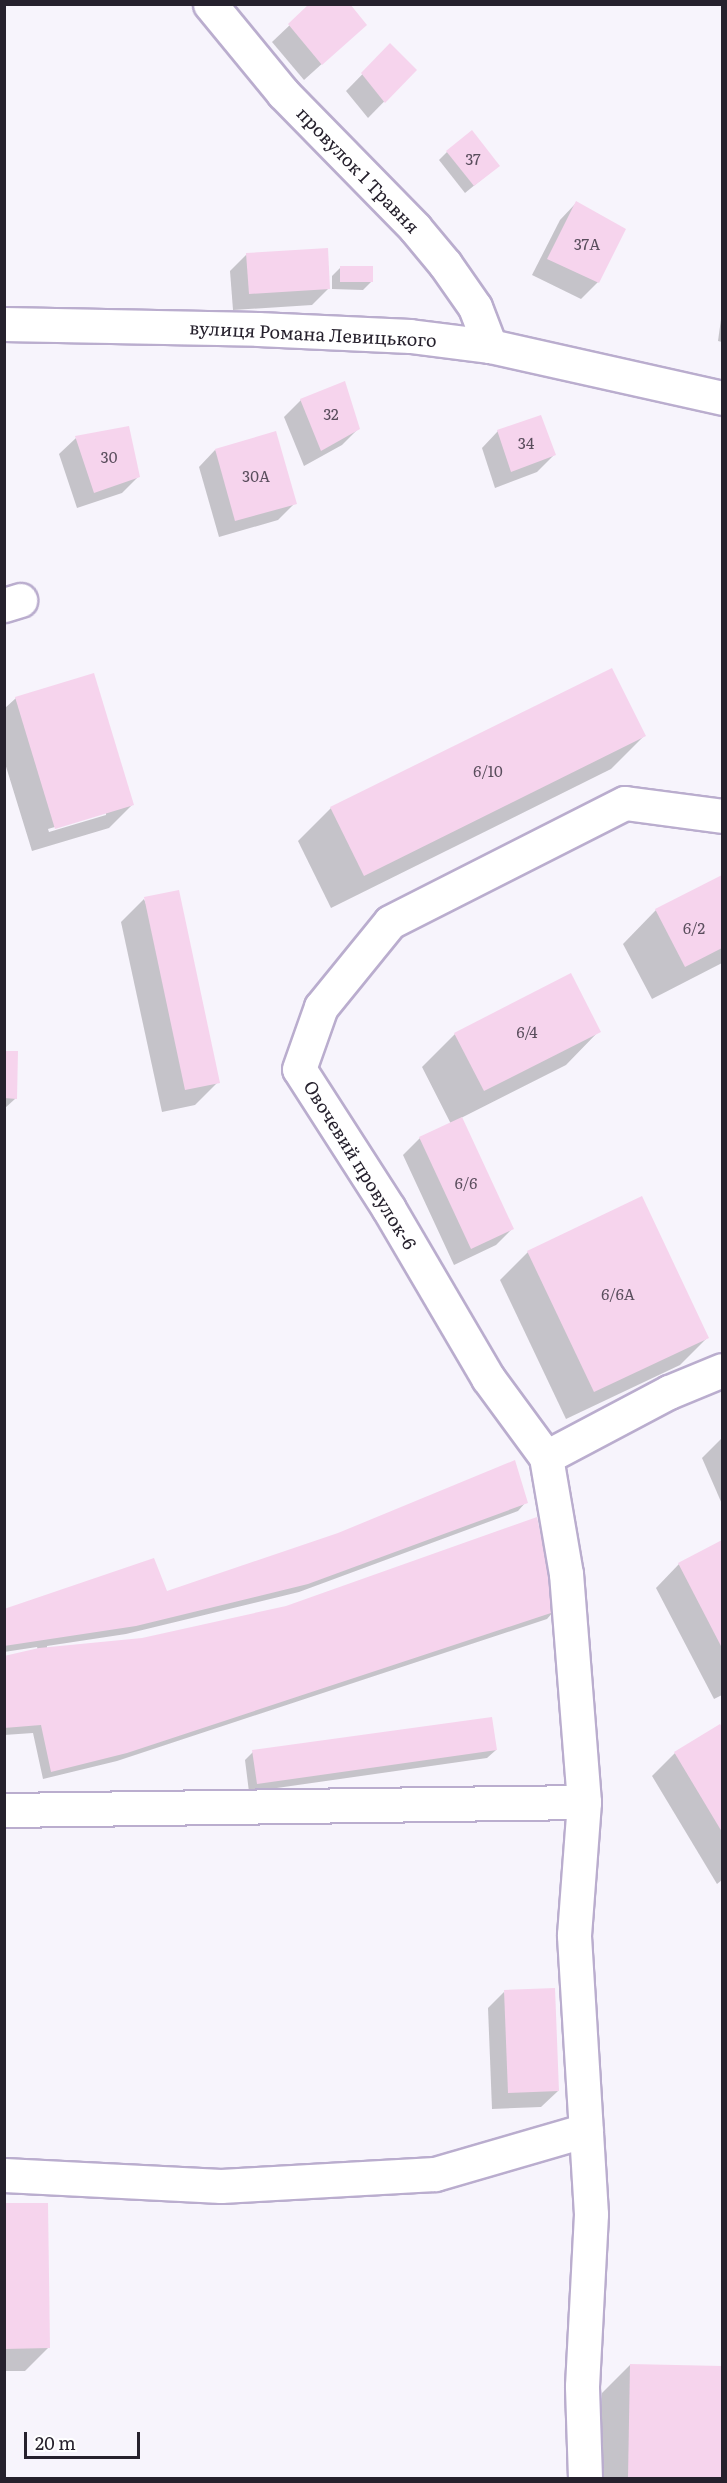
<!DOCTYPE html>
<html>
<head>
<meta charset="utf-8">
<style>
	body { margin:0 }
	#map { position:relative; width:727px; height:2483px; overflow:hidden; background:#f7f4fc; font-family:Literata,serif }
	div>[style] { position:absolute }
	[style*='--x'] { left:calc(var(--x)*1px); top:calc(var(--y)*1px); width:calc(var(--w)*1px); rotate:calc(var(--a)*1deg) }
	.shadow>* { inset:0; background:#0003 }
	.building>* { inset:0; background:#f6d4ed }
	.roads { filter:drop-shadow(2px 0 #baadce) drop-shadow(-2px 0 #baadce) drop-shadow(0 2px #baadce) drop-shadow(0 -2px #baadce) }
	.minor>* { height:33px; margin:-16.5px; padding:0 16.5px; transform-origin:16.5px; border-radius:16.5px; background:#fff }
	span { translate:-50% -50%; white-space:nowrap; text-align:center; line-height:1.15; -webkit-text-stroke:6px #fff; paint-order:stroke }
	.number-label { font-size:15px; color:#5a4e5d }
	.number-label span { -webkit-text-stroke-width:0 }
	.street-label { font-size:18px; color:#26212d }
	.frame { position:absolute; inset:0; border:6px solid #26212d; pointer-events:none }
	.scale { position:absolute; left:24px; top:2432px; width:116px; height:27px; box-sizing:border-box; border:3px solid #26212d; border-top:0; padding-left:8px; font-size:18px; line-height:21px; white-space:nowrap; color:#26212d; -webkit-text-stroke:4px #fff; paint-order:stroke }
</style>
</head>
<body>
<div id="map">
	<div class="shadow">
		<i style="clip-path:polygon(312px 4px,365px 25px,304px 80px,272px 42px)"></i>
		<i style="clip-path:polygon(390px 46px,415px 70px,368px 118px,346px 91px)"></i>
		<i style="clip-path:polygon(447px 152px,498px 166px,465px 193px,439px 160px)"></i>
		<i style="clip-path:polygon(576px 203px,598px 282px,581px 299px,532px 275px,560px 220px)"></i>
		<i style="clip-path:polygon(247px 254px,328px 289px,312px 305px,233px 310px,230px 271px)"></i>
		<i style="clip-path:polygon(341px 267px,372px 281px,363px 290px,332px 289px,332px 276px)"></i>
		<i style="clip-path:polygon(722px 312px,722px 342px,718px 341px)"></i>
		<i style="clip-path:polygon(301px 400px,359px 428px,342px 445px,304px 466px,284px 417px)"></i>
		<i style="clip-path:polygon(498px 431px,554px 455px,537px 472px,495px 488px,482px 448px)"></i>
		<i style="clip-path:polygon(76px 438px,138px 477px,122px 493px,77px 508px,59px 454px)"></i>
		<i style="clip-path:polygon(215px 450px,295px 503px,278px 520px,219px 537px,199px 467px)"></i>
		<i style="clip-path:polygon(evenodd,16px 698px,132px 805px,109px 828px,32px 851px,4px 760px,4px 709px,16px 698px,106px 812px,106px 815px,49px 832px,48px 829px,106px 812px)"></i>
		<i style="clip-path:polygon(644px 736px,611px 769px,331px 908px,298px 841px,331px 808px)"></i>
		<i style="clip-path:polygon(722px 876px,722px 963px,652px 999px,623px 944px,656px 910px)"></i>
		<i style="clip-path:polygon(144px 899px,218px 1082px,195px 1105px,162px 1112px,121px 922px)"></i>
		<i style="clip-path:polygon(599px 1031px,566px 1065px,461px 1118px,512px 1229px,496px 1245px,454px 1265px,403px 1155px,420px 1138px,451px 1124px,422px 1067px,455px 1034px)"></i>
		<i style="clip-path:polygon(4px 1053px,16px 1098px,4px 1109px)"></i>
		<i style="clip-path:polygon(528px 1252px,708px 1337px,680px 1365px,566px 1419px,500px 1280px)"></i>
		<i style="clip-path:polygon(722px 1438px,722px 1504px,702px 1458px)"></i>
		<i style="clip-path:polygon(526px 1502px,518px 1511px,299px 1592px,126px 1634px,47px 1646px,47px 1648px,142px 1640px,287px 1608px,555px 1610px,547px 1619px,117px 1761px,43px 1779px,33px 1733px,4px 1735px,4px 1658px,38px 1650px,37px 1647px,4px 1652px,4px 1611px,166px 1593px)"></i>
		<i style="clip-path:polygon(722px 1542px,722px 1695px,714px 1699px,656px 1588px,679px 1564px)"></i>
		<i style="clip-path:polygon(720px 1726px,722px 1730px,722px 1880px,717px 1884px,652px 1776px,675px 1753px)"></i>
		<i style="clip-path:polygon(496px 1750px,487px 1758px,249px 1792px,245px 1760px,253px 1752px)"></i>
		<i style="clip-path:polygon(504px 1992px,558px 2091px,541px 2107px,492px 2109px,488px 2008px)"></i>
		<i style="clip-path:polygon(4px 2205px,48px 2348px,25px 2371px,4px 2371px)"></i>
		<i style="clip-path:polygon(630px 2365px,722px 2367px,722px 2478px,601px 2478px,602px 2393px)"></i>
	</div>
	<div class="building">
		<i style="clip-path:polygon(309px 4px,350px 4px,367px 25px,322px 65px,288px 24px)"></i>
		<i style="clip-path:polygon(390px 43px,417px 70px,385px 103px,361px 73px)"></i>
		<i style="clip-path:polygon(472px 130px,500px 166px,474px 186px,446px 151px)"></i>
		<i style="clip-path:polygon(576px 201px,626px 229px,599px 283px,547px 259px)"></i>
		<i style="clip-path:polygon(328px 248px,330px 289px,249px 294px,246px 253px)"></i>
		<i style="clip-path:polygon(340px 266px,373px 266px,373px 282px,340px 282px)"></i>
		<i style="clip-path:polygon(345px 381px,360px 429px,321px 451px,300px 399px)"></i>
		<i style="clip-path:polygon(541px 415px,556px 455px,511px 472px,497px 430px)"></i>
		<i style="clip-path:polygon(129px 426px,140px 477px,94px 493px,75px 436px)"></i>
		<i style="clip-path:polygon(276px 431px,297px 504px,235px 521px,215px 449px)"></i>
		<i style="clip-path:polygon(612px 668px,646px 736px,364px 876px,330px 807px)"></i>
		<i style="clip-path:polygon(94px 673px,134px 805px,55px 829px,15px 697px)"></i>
		<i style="clip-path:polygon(722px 875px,722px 948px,685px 967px,655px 909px)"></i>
		<i style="clip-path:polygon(179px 890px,220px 1083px,185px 1090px,144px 897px)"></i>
		<i style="clip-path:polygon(571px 973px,601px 1032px,484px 1091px,454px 1033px)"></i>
		<i style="clip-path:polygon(4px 1051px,18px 1051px,17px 1099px,4px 1098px)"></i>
		<i style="clip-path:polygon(462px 1117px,514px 1229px,471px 1249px,419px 1137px)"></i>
		<i style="clip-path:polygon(642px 1196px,709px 1338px,594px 1392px,527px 1251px)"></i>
		<i style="clip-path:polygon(515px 1460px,528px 1503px,308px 1584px,136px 1626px,4px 1646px,4px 1609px,154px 1558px,167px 1591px,338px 1533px)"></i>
		<i style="clip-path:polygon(537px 1517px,557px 1611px,127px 1753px,51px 1772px,41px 1725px,4px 1728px,4px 1656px,39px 1648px,142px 1638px,286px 1606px)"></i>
		<i style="clip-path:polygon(722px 1540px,722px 1648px,678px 1563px)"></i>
		<i style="clip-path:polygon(492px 1717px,497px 1750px,257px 1784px,252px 1750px)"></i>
		<i style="clip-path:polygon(720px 1724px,722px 1727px,722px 1832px,674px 1752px)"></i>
		<i style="clip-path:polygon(555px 1988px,559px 2091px,508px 2093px,504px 1990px)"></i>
		<i style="clip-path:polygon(4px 2203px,48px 2203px,50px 2348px,4px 2349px)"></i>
		<i style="clip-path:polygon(630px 2364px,722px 2366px,722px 2478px,628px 2478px)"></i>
	</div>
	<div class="roads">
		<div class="minor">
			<i style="--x:210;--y:4;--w:115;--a:50.6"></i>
			<i style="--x:283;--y:93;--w:189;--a:45.6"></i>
			<i style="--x:415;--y:228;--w:47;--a:50.2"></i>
			<i style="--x:445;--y:264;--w:52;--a:55.1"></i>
			<i style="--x:475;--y:307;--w:42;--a:69"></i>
			<i style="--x:4;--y:324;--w:254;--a:1.1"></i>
			<i style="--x:258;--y:329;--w:152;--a:2.6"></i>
			<i style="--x:410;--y:336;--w:81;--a:7.1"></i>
			<i style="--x:490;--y:346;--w:238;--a:12.6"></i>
			<i style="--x:4;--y:605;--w:17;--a:-17"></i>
			<i style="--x:546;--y:1457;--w:139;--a:-27.9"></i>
			<i style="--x:669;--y:1392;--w:57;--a:-22.5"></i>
			<i style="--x:4;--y:1810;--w:580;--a:-0.79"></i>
			<i style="--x:4;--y:2175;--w:217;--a:2.9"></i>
			<i style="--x:221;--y:2186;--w:214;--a:-3.2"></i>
			<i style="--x:435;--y:2174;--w:157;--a:-16.2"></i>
			<i style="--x:585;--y:2478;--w:92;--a:-91.9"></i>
			<i style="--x:582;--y:2386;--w:172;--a:-87"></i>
			<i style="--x:591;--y:2214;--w:280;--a:-93.5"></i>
			<i style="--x:574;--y:1935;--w:133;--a:-85.7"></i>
			<i style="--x:584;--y:1802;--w:229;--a:-94.5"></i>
			<i style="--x:566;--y:1574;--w:119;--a:-99.7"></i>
			<i style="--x:546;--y:1457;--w:98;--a:-126.3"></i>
			<i style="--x:488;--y:1378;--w:196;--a:-120.4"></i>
			<i style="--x:389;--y:1209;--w:166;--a:-122.7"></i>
			<i style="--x:299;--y:1069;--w:66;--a:-70.5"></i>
			<i style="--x:321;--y:1007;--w:109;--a:-50.9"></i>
			<i style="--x:390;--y:922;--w:263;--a:-26.9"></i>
			<i style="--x:625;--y:803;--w:98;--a:7.6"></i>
		</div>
	</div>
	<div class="number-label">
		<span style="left:473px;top:159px">37</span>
		<span style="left:587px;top:244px">37А</span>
		<span style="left:331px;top:414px">32</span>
		<span style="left:526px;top:443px">34</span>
		<span style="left:109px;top:457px">30</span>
		<span style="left:256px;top:476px">30А</span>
		<span style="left:488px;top:771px">6/10</span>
		<span style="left:694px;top:928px">6/2</span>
		<span style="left:527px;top:1032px">6/4</span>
		<span style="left:466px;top:1183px">6/6</span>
		<span style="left:618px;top:1294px">6/6А</span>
	</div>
	<div class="street-label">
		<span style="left:358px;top:170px;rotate:46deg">провулок 1 Травня</span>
		<span style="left:313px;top:334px;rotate:3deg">вулиця Романа Левицького</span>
		<span style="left:360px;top:1165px;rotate:58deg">Овочевий провулок-6</span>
	</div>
	<div class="frame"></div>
	<div class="scale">20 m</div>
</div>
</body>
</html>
